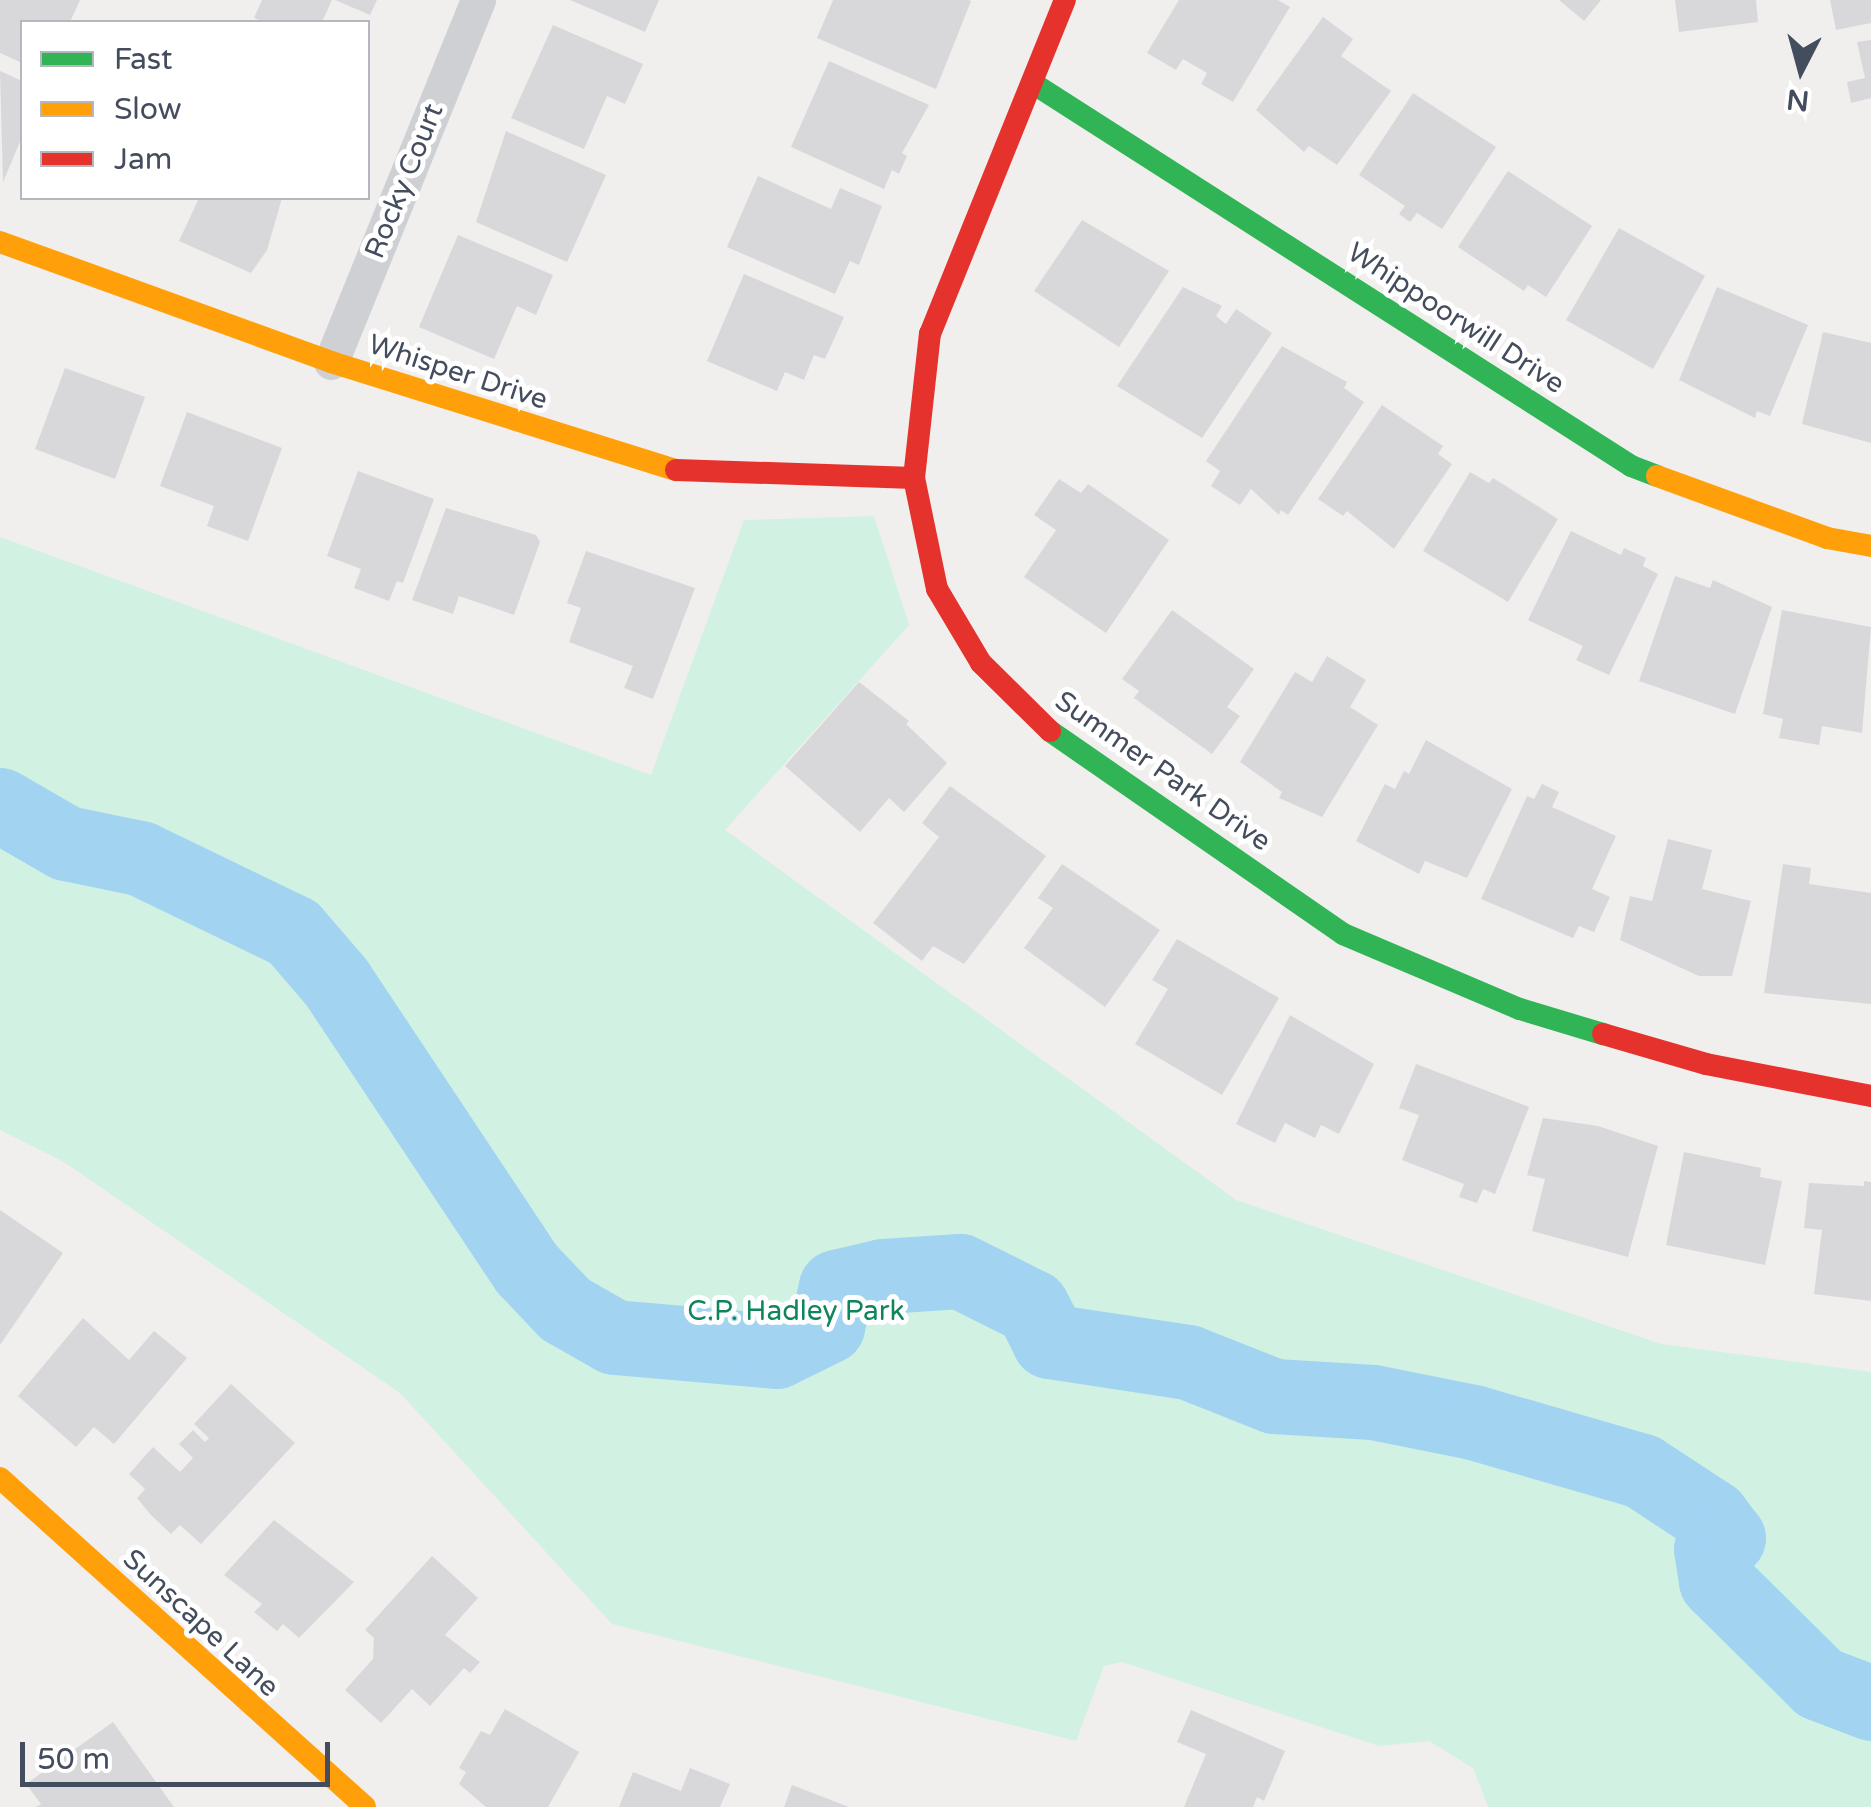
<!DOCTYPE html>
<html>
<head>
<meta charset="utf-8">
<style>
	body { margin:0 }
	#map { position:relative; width:1871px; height:1807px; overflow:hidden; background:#f0efee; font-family:"Varela Round",sans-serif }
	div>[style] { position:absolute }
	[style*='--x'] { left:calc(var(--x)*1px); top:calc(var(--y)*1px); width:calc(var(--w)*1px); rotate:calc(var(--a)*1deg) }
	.green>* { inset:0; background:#d1f1e2 }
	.river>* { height:75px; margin:-37.5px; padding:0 37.5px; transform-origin:37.5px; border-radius:37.5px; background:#a2d4f2 }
	.building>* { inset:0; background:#d8d8da }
	.street>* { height:35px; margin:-17.5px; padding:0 17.5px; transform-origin:17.5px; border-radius:17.5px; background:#ced0d4 }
	.fast>* { height:22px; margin:-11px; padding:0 11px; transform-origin:11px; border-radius:11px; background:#30b455 }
	.slow>* { height:22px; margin:-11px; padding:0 11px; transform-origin:11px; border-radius:11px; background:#ff9f0a }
	.jam>* { height:22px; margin:-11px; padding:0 11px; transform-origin:11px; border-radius:11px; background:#e5322d }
	span { translate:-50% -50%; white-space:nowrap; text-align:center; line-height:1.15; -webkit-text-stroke:10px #fff; paint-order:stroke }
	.street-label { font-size:28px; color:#444d5d }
	.park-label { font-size:28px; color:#0f845d }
	.legend { position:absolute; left:20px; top:20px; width:350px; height:180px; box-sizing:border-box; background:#fff; border:2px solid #b4b8be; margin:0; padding:12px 18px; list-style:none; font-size:30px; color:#444d5d }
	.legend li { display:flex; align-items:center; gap:20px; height:50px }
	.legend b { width:50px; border:2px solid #b4b8be }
	.north { position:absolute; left:1751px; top:20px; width:100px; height:100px; -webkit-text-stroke:8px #fff; paint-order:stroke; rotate:186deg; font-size:28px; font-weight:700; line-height:40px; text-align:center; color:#444d5d }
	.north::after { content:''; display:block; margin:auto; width:35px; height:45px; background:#444d5d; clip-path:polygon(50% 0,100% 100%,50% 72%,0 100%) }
	.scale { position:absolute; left:20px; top:1742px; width:310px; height:45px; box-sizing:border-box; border:5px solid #444d5d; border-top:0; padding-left:12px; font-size:30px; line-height:35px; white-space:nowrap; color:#444d5d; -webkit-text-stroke:8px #fff; paint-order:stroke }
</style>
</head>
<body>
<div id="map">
	<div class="green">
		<i style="clip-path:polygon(874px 516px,909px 625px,725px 830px,1236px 1200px,1661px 1344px,1871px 1372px,1871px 1807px,1488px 1807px,1473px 1768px,1429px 1741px,1379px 1746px,1122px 1662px,1104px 1666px,1076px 1741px,612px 1624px,400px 1393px,64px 1162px,0 1130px,0 537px,651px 775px,744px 520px)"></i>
	</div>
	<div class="river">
		<i style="--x:0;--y:805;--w:76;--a:29.9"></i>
		<i style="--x:66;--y:843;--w:76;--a:11.5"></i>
		<i style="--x:140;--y:858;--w:170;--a:25.8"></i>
		<i style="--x:293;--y:932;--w:66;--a:49.3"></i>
		<i style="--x:336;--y:982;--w:345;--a:56.4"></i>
		<i style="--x:527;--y:1269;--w:55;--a:46.5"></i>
		<i style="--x:565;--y:1309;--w:56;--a:29.7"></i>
		<i style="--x:614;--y:1337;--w:163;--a:4.9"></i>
		<i style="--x:776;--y:1351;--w:57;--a:-26.1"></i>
		<i style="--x:827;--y:1326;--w:40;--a:-77"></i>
		<i style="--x:836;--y:1287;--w:48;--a:-13.2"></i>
		<i style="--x:883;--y:1276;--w:77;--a:-3.7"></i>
		<i style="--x:960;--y:1271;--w:80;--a:26.6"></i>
		<i style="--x:1032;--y:1307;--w:38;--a:63"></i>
		<i style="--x:1049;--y:1341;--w:141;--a:8.6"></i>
		<i style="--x:1188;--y:1362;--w:92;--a:21.6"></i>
		<i style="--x:1274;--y:1396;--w:99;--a:3.5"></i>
		<i style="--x:1373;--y:1402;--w:102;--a:11.3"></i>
		<i style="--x:1473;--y:1422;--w:176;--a:16.2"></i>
		<i style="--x:1642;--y:1471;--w:84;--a:33.3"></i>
		<i style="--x:1712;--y:1517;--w:26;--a:53"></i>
		<i style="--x:1728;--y:1538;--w:20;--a:147"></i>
		<i style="--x:1711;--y:1549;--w:32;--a:81"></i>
		<i style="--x:1716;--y:1581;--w:145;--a:44.7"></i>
		<i style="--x:1819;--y:1683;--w:56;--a:21"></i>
	</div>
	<div class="building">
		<i style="clip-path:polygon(0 0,80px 0,70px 22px,22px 22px,22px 63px,0 53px)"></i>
		<i style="clip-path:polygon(262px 0,332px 0,322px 22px,265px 22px,254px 18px)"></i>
		<i style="clip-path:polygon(335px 0,377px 0,370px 15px)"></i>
		<i style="clip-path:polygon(570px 0,659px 0,645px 32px)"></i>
		<i style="clip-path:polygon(833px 0,968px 0,971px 1px,936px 89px,817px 38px)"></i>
		<i style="clip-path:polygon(1179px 0,1278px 0,1290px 7px,1233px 102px,1201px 84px,1207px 73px,1183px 59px,1176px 70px,1147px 53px)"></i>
		<i style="clip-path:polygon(1559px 0,1601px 0,1584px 21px)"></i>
		<i style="clip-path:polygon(1675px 0,1756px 0,1758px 22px,1679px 32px)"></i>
		<i style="clip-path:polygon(1830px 0,1871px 0,1871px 23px,1836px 30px)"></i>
		<i style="clip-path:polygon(1323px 17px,1353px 39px,1341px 56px,1391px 91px,1337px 165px,1309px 146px,1304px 152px,1256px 110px)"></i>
		<i style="clip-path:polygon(553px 25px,643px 64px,625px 104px,607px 96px,584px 149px,511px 118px)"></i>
		<i style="clip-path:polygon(1871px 40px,1871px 98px,1851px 103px,1847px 82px,1865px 78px,1857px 42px)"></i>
		<i style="clip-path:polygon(829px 61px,929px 105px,902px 153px,907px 156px,899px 174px,892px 170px,884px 189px,791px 147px)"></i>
		<i style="clip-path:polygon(0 71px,22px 81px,22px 137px,3px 182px)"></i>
		<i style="clip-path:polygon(1413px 93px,1496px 147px,1442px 229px,1417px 213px,1410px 222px,1399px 214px,1405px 206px,1359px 175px)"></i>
		<i style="clip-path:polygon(506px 131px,606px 175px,567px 262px,476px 222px)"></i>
		<i style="clip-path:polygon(1508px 171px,1592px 226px,1546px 297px,1528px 285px,1524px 291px,1458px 247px)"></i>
		<i style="clip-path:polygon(758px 176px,831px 209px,840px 188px,882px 206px,859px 265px,850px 261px,835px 294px,727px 247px)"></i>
		<i style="clip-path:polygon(199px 198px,282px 198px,267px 250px,251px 273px,179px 241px)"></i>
		<i style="clip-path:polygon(1082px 220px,1169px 271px,1119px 347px,1034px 291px)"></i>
		<i style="clip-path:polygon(1619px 228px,1705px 276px,1653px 369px,1566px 320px)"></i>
		<i style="clip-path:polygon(458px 235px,553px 275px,536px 315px,517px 306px,494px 359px,419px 327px)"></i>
		<i style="clip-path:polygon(744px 274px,844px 317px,825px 359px,814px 355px,804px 380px,785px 372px,777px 391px,707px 361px)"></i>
		<i style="clip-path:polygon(1183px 287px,1222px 306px,1216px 316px,1226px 324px,1236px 309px,1272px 333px,1202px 438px,1117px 386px)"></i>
		<i style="clip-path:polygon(1717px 287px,1808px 325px,1770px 416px,1757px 411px,1755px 418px,1679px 380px)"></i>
		<i style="clip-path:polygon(1823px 332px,1871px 343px,1871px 443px,1802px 424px)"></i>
		<i style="clip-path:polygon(1282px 346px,1347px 382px,1344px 388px,1364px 402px,1288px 515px,1281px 510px,1279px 515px,1251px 489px,1240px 505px,1211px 486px,1220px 471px,1206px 461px)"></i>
		<i style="clip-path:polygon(65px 368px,145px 397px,115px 479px,35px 449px)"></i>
		<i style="clip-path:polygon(1382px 405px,1443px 446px,1438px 454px,1452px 464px,1394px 549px,1347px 511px,1343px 516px,1318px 499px)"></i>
		<i style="clip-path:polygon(187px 412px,282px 448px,248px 541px,207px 526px,214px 506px,160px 486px)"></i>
		<i style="clip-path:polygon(358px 471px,434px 499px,403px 583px,397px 581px,389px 601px,354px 588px,361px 569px,327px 556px)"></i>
		<i style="clip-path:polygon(1470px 472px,1489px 483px,1493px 478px,1558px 519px,1508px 602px,1423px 551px)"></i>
		<i style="clip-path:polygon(1059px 479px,1081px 493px,1088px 484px,1169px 540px,1106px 633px,1024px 577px,1056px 530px,1034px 515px)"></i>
		<i style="clip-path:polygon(446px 508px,536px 535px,540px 542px,514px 615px,459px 596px,453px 614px,412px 600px)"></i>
		<i style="clip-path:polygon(1571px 531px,1621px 555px,1624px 548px,1646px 558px,1643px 566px,1658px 574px,1609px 675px,1576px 660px,1583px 646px,1528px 620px)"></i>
		<i style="clip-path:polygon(586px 551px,695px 588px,653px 699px,624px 688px,633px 666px,569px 642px,581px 608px,567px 603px)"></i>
		<i style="clip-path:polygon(1675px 576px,1710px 588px,1713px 580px,1772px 607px,1735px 714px,1639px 681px)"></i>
		<i style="clip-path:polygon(1172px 610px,1254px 669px,1227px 707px,1240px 716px,1212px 754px,1134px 698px,1139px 691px,1122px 679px)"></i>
		<i style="clip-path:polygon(1782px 610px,1871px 627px,1862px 733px,1822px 726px,1819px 745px,1779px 738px,1783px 719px,1763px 714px)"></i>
		<i style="clip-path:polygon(1327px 656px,1366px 680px,1350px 707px,1378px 725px,1322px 817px,1279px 798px,1282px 792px,1240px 762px,1295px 672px,1312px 682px)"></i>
		<i style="clip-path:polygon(859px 682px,909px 721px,906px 724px,947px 763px,904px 812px,889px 798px,860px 832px,785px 766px)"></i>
		<i style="clip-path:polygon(1426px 740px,1512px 789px,1467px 878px,1425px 861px,1419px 874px,1356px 841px,1385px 784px,1395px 789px,1404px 771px,1409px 774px)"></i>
		<i style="clip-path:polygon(1542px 784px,1559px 792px,1552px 807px,1616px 836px,1592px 889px,1610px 897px,1594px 932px,1579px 926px,1573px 938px,1481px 899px,1527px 796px,1534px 799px)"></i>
		<i style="clip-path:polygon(950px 786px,1046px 856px,964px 964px,933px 946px,922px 961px,873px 923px,939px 837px,922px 823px)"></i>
		<i style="clip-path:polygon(1668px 839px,1712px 850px,1702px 889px,1751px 901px,1732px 976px,1699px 976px,1620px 940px,1630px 896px,1652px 901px)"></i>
		<i style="clip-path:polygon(1062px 864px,1160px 930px,1105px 1007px,1024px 948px,1053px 908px,1038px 898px)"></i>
		<i style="clip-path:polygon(1783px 864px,1811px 868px,1809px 884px,1871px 893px,1871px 1004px,1764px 993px)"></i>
		<i style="clip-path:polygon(1177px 939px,1279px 998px,1222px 1095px,1135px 1044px,1168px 989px,1152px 980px)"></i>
		<i style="clip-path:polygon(1290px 1015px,1374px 1064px,1339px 1134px,1321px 1125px,1315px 1138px,1285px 1123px,1275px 1143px,1236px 1124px)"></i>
		<i style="clip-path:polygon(1416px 1064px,1529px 1107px,1495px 1194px,1483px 1189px,1477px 1203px,1459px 1197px,1464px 1184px,1402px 1160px,1419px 1115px,1399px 1108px)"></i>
		<i style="clip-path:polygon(1543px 1118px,1598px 1126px,1658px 1146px,1628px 1257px,1532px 1231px,1545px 1179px,1527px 1175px)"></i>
		<i style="clip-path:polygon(1684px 1152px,1761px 1168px,1760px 1177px,1782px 1181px,1765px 1265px,1666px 1245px)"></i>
		<i style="clip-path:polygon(1864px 1181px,1871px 1182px,1871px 1301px,1814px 1294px,1822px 1230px,1804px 1228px,1809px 1183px,1864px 1186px)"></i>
		<i style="clip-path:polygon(0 1210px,63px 1253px,0 1345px)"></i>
		<i style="clip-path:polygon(83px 1318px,129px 1360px,154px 1331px,187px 1358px,114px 1444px,94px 1427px,76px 1447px,18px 1396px)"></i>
		<i style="clip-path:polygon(231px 1384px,295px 1443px,201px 1544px,180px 1525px,171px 1534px,151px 1515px,137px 1498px,145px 1489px,129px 1474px,153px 1447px,180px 1472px,193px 1458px,179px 1444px,193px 1430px,205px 1442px,209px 1438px,194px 1424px)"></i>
		<i style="clip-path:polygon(274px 1520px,354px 1582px,299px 1638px,283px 1624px,277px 1631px,254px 1612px,262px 1604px,224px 1575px)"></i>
		<i style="clip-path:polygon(432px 1556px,478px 1598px,445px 1635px,480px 1662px,470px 1673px,464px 1668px,430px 1706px,412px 1689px,381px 1723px,345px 1690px,373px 1659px,374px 1638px,365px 1630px)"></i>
		<i style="clip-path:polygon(505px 1709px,579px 1752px,548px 1807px,486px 1807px,459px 1784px,466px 1772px,459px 1768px,481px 1731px,490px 1735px)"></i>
		<i style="clip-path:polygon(1191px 1710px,1285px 1751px,1264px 1801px,1257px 1797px,1253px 1807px,1184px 1807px,1206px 1754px,1177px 1742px)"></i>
		<i style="clip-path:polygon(113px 1722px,174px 1807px,36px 1807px,41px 1804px,26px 1784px)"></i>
		<i style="clip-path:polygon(690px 1768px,730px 1784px,720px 1807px,619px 1807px,633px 1772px,681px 1791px)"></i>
		<i style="clip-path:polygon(792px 1785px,849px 1807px,784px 1807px)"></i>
	</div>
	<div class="street">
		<i style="--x:331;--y:362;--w:391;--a:-67.9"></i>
	</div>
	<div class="fast">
		<i style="--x:1034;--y:84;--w:709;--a:32.61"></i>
		<i style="--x:1631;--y:466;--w:28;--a:21"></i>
		<i style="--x:1050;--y:731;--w:356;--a:34.7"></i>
		<i style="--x:1343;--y:934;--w:192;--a:23"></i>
		<i style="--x:1520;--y:1009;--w:87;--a:16.8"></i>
	</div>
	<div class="slow">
		<i style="--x:0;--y:242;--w:352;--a:19.9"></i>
		<i style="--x:331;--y:362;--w:362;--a:17.4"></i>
		<i style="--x:1657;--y:476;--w:181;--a:20"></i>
		<i style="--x:1827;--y:538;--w:45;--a:10.3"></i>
		<i style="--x:0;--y:1478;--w:491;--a:42"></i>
	</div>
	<div class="jam">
		<i style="--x:676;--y:470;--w:238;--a:1.9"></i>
		<i style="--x:1050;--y:731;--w:97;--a:-135.4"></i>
		<i style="--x:981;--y:663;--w:86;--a:-120.7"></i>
		<i style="--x:937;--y:589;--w:113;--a:-101.7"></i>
		<i style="--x:914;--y:478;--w:145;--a:-83.7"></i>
		<i style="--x:930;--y:334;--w:360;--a:-68"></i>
		<i style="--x:1603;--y:1034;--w:107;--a:16.2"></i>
		<i style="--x:1706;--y:1064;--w:168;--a:11"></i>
	</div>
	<div class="street-label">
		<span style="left:404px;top:181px;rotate:-68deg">Rocky Court</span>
		<span style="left:1456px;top:318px;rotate:33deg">Whippoorwill Drive</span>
		<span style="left:458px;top:372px;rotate:18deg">Whisper Drive</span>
		<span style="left:1163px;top:771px;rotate:35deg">Summer Park Drive</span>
		<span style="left:201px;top:1623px;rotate:43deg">Sunscape Lane</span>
	</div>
	<div class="park-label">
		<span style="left:796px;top:1311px">C.P. Hadley Park</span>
	</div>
	<ul class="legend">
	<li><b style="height:12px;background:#30b455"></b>Fast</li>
	<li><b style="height:12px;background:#ff9f0a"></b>Slow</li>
	<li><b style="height:12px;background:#e5322d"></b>Jam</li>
	</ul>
	<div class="north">N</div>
	<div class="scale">50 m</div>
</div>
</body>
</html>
